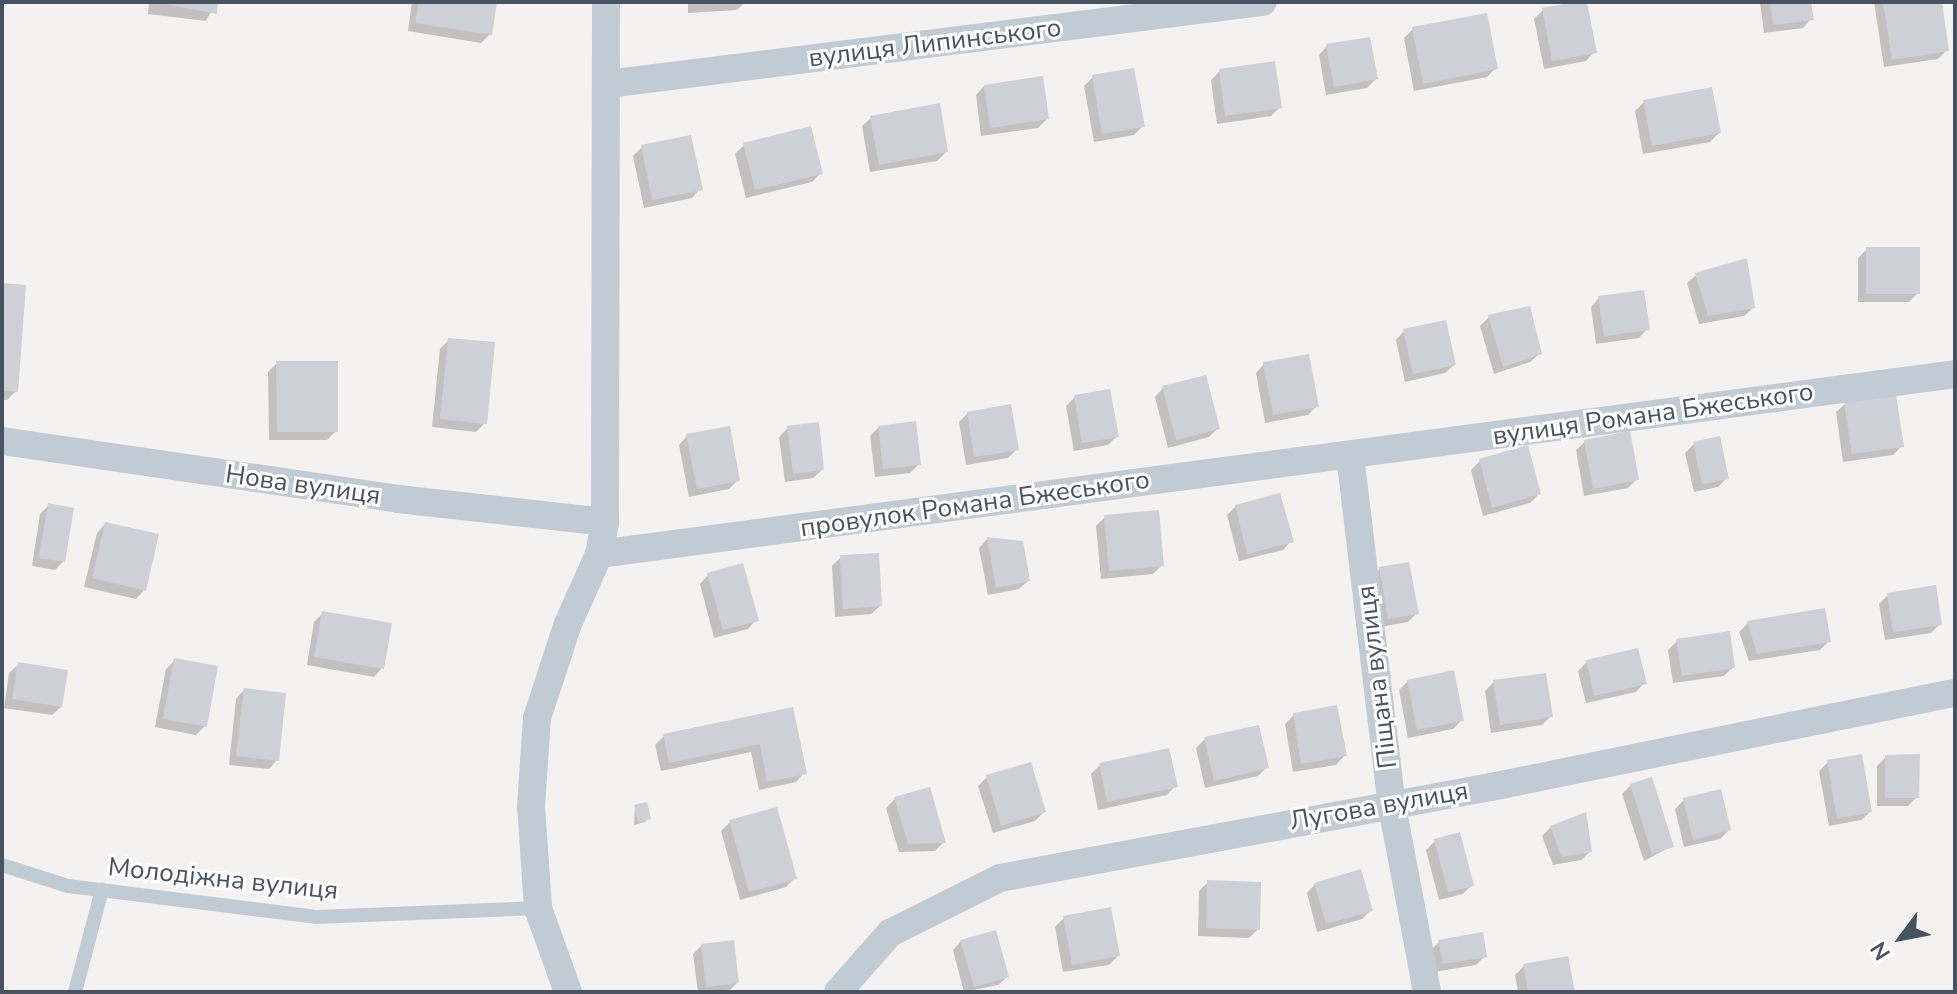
<!DOCTYPE html>
<html>
<head>
<meta charset="utf-8">
<style>
	body { margin:0 }
	#map { position:relative; width:1957px; height:994px; overflow:hidden; background:#f4f1f1; font-family:"Nunito Sans",sans-serif }
	div>[style] { position:absolute }
	[style*='--x'] { left:calc(var(--x)*1px); top:calc(var(--y)*1px); width:calc(var(--w)*1px); rotate:calc(var(--a)*1deg) }
	.shadow>* { inset:0; background:#0003 }
	.building>* { inset:0; background:#cdd0d6 }
	.service>* { height:14px; margin:-7px; padding:0 7px; transform-origin:7px; border-radius:7px; background:#c1cbd4 }
	.minor>* { height:28px; margin:-14px; padding:0 14px; transform-origin:14px; border-radius:14px; background:#c1cbd4 }
	span { translate:-50% -50%; white-space:nowrap; text-align:center; line-height:1.15; -webkit-text-stroke:6px #fff; paint-order:stroke }
	.street-label { font-size:26px; color:#475361 }
	.frame { position:absolute; inset:0; border:4px solid #475361; pointer-events:none }
	.north { position:absolute; left:1861px; top:898px; width:80px; height:80px; -webkit-text-stroke:6px #fff; paint-order:stroke; rotate:238deg; font-size:22px; font-weight:700; line-height:32px; text-align:center; color:#475361 }
	.north::after { content:''; display:block; margin:auto; width:28px; height:36px; background:#475361; clip-path:polygon(50% 0,100% 100%,50% 72%,0 100%) }
</style>
</head>
<body>
<div id="map">
	<div class="shadow">
		<i style="clip-path:polygon(149px 2px,216px 2px,206px 21px,148px 14px)"></i>
		<i style="clip-path:polygon(412px 2px,495px 2px,490px 34px,481px 43px,408px 31px)"></i>
		<i style="clip-path:polygon(688px 2px,745px 2px,737px 10px,688px 13px)"></i>
		<i style="clip-path:polygon(1760px 2px,1809px 2px,1811px 19px,1803px 28px,1764px 33px)"></i>
		<i style="clip-path:polygon(1874px 2px,1940px 2px,1947px 50px,1938px 59px,1884px 67px)"></i>
		<i style="clip-path:polygon(1543px 10px,1594px 52px,1586px 61px,1544px 69px,1534px 19px)"></i>
		<i style="clip-path:polygon(1413px 29px,1496px 68px,1487px 77px,1414px 91px,1404px 38px)"></i>
		<i style="clip-path:polygon(1327px 46px,1376px 79px,1367px 88px,1326px 95px,1319px 55px)"></i>
		<i style="clip-path:polygon(1220px 71px,1279px 108px,1271px 116px,1217px 124px,1211px 80px)"></i>
		<i style="clip-path:polygon(1093px 77px,1143px 126px,1134px 135px,1094px 142px,1084px 86px)"></i>
		<i style="clip-path:polygon(984px 86px,1047px 119px,1038px 128px,981px 136px,976px 95px)"></i>
		<i style="clip-path:polygon(1644px 102px,1719px 133px,1710px 142px,1643px 154px,1635px 111px)"></i>
		<i style="clip-path:polygon(871px 118px,946px 152px,937px 161px,870px 172px,862px 126px)"></i>
		<i style="clip-path:polygon(744px 145px,821px 173px,812px 182px,746px 198px,735px 154px)"></i>
		<i style="clip-path:polygon(642px 147px,700px 189px,692px 198px,644px 208px,633px 156px)"></i>
		<i style="clip-path:polygon(1867px 249px,1918px 293px,1909px 302px,1858px 302px,1858px 258px)"></i>
		<i style="clip-path:polygon(1696px 275px,1753px 308px,1744px 316px,1699px 324px,1687px 283px)"></i>
		<i style="clip-path:polygon(2px 285px,16px 391px,7px 400px,2px 400px)"></i>
		<i style="clip-path:polygon(1599px 298px,1647px 329px,1639px 338px,1596px 344px,1591px 307px)"></i>
		<i style="clip-path:polygon(1489px 317px,1539px 354px,1530px 362px,1494px 374px,1480px 326px)"></i>
		<i style="clip-path:polygon(1404px 331px,1454px 365px,1445px 373px,1405px 382px,1396px 340px)"></i>
		<i style="clip-path:polygon(449px 340px,485px 423px,476px 432px,432px 427px,440px 349px)"></i>
		<i style="clip-path:polygon(277px 363px,336px 431px,327px 440px,269px 440px,268px 372px)"></i>
		<i style="clip-path:polygon(1264px 364px,1317px 406px,1308px 415px,1265px 423px,1256px 373px)"></i>
		<i style="clip-path:polygon(1163px 388px,1218px 428px,1209px 437px,1168px 448px,1155px 397px)"></i>
		<i style="clip-path:polygon(1075px 397px,1117px 436px,1108px 445px,1074px 451px,1066px 406px)"></i>
		<i style="clip-path:polygon(1845px 404px,1902px 446px,1893px 455px,1843px 462px,1836px 412px)"></i>
		<i style="clip-path:polygon(968px 413px,1017px 449px,1008px 458px,966px 465px,959px 422px)"></i>
		<i style="clip-path:polygon(879px 427px,919px 464px,910px 473px,875px 477px,870px 436px)"></i>
		<i style="clip-path:polygon(788px 428px,822px 470px,813px 478px,785px 482px,779px 437px)"></i>
		<i style="clip-path:polygon(687px 436px,738px 480px,729px 489px,689px 497px,679px 445px)"></i>
		<i style="clip-path:polygon(1585px 442px,1637px 479px,1628px 488px,1584px 496px,1576px 450px)"></i>
		<i style="clip-path:polygon(1694px 444px,1727px 478px,1718px 487px,1694px 492px,1685px 453px)"></i>
		<i style="clip-path:polygon(1480px 461px,1539px 494px,1530px 503px,1483px 516px,1471px 470px)"></i>
		<i style="clip-path:polygon(49px 505px,64px 561px,55px 570px,32px 566px,40px 514px)"></i>
		<i style="clip-path:polygon(1236px 506px,1291px 541px,1283px 550px,1239px 561px,1227px 515px)"></i>
		<i style="clip-path:polygon(1105px 517px,1162px 565px,1153px 574px,1101px 579px,1096px 526px)"></i>
		<i style="clip-path:polygon(105px 524px,144px 590px,136px 599px,84px 587px,97px 533px)"></i>
		<i style="clip-path:polygon(987px 539px,1028px 581px,1019px 589px,988px 595px,979px 548px)"></i>
		<i style="clip-path:polygon(841px 557px,880px 606px,871px 614px,835px 617px,832px 566px)"></i>
		<i style="clip-path:polygon(1380px 569px,1417px 613px,1408px 622px,1380px 627px,1371px 578px)"></i>
		<i style="clip-path:polygon(708px 575px,756px 620px,748px 629px,714px 638px,700px 584px)"></i>
		<i style="clip-path:polygon(1888px 595px,1940px 624px,1931px 633px,1885px 640px,1879px 604px)"></i>
		<i style="clip-path:polygon(1823px 610px,1829px 641px,1820px 650px,1749px 661px,1739px 632px,1748px 623px)"></i>
		<i style="clip-path:polygon(323px 613px,382px 668px,374px 677px,307px 665px,314px 622px)"></i>
		<i style="clip-path:polygon(1677px 641px,1733px 667px,1724px 676px,1673px 683px,1668px 650px)"></i>
		<i style="clip-path:polygon(175px 660px,205px 726px,196px 735px,155px 727px,166px 669px)"></i>
		<i style="clip-path:polygon(1587px 662px,1644px 683px,1636px 692px,1586px 703px,1578px 671px)"></i>
		<i style="clip-path:polygon(18px 665px,61px 707px,52px 715px,4px 708px,9px 673px)"></i>
		<i style="clip-path:polygon(1408px 681px,1462px 720px,1453px 729px,1408px 738px,1399px 690px)"></i>
		<i style="clip-path:polygon(1494px 682px,1551px 716px,1542px 725px,1491px 733px,1485px 691px)"></i>
		<i style="clip-path:polygon(244px 690px,277px 760px,269px 769px,229px 765px,236px 699px)"></i>
		<i style="clip-path:polygon(791px 710px,804px 773px,796px 782px,759px 790px,751px 752px,661px 771px,655px 745px,664px 736px)"></i>
		<i style="clip-path:polygon(1294px 715px,1344px 756px,1336px 765px,1293px 772px,1285px 724px)"></i>
		<i style="clip-path:polygon(1205px 739px,1266px 768px,1258px 776px,1205px 788px,1196px 748px)"></i>
		<i style="clip-path:polygon(1886px 757px,1917px 797px,1908px 806px,1877px 806px,1877px 766px)"></i>
		<i style="clip-path:polygon(1828px 762px,1870px 812px,1861px 820px,1829px 826px,1819px 771px)"></i>
		<i style="clip-path:polygon(1100px 765px,1175px 786px,1167px 795px,1098px 810px,1091px 774px)"></i>
		<i style="clip-path:polygon(987px 777px,1044px 812px,1035px 821px,993px 833px,978px 786px)"></i>
		<i style="clip-path:polygon(1631px 785px,1672px 846px,1644px 861px,1622px 794px)"></i>
		<i style="clip-path:polygon(895px 799px,944px 842px,935px 851px,899px 852px,886px 808px)"></i>
		<i style="clip-path:polygon(1684px 800px,1729px 830px,1720px 839px,1684px 847px,1675px 809px)"></i>
		<i style="clip-path:polygon(635px 807px,648px 818px,645px 822px,634px 825px)"></i>
		<i style="clip-path:polygon(730px 822px,795px 878px,786px 887px,740px 900px,721px 831px)"></i>
		<i style="clip-path:polygon(1551px 827px,1590px 852px,1581px 860px,1553px 865px,1542px 836px)"></i>
		<i style="clip-path:polygon(1435px 841px,1472px 885px,1463px 894px,1439px 900px,1426px 850px)"></i>
		<i style="clip-path:polygon(1208px 882px,1258px 929px,1249px 938px,1198px 936px,1199px 891px)"></i>
		<i style="clip-path:polygon(1315px 884px,1371px 910px,1362px 919px,1317px 932px,1307px 893px)"></i>
		<i style="clip-path:polygon(1064px 918px,1118px 956px,1109px 965px,1063px 972px,1055px 927px)"></i>
		<i style="clip-path:polygon(961px 941px,1007px 977px,998px 985px,964px 992px,953px 950px)"></i>
		<i style="clip-path:polygon(1439px 942px,1485px 956px,1476px 965px,1434px 972px,1431px 950px)"></i>
		<i style="clip-path:polygon(702px 945px,737px 983px,728px 992px,698px 992px,693px 954px)"></i>
		<i style="clip-path:polygon(1524px 966px,1573px 992px,1518px 992px,1515px 975px)"></i>
	</div>
	<div class="building">
		<i style="clip-path:polygon(156px 2px,218px 2px,217px 14px)"></i>
		<i style="clip-path:polygon(419px 2px,497px 2px,492px 35px,415px 23px)"></i>
		<i style="clip-path:polygon(1576px 2px,1587px 2px,1597px 53px,1552px 61px,1542px 8px)"></i>
		<i style="clip-path:polygon(1770px 2px,1811px 2px,1814px 20px,1773px 25px)"></i>
		<i style="clip-path:polygon(1883px 2px,1942px 2px,1949px 51px,1892px 60px)"></i>
		<i style="clip-path:polygon(1487px 13px,1498px 69px,1423px 84px,1412px 27px)"></i>
		<i style="clip-path:polygon(1370px 37px,1378px 79px,1334px 87px,1326px 44px)"></i>
		<i style="clip-path:polygon(1275px 61px,1282px 108px,1225px 116px,1219px 69px)"></i>
		<i style="clip-path:polygon(1134px 68px,1145px 127px,1102px 134px,1092px 75px)"></i>
		<i style="clip-path:polygon(1043px 76px,1049px 119px,990px 128px,984px 85px)"></i>
		<i style="clip-path:polygon(1712px 87px,1721px 133px,1652px 146px,1643px 100px)"></i>
		<i style="clip-path:polygon(940px 103px,948px 152px,879px 165px,870px 116px)"></i>
		<i style="clip-path:polygon(811px 126px,823px 174px,755px 190px,743px 143px)"></i>
		<i style="clip-path:polygon(691px 135px,703px 190px,652px 200px,641px 145px)"></i>
		<i style="clip-path:polygon(1866px 247px,1920px 247px,1920px 294px,1866px 294px)"></i>
		<i style="clip-path:polygon(1747px 258px,1755px 308px,1708px 316px,1695px 273px)"></i>
		<i style="clip-path:polygon(2px 283px,26px 285px,18px 392px,2px 391px)"></i>
		<i style="clip-path:polygon(1644px 290px,1650px 330px,1604px 336px,1598px 296px)"></i>
		<i style="clip-path:polygon(1530px 306px,1542px 354px,1503px 367px,1488px 315px)"></i>
		<i style="clip-path:polygon(1446px 320px,1456px 365px,1413px 374px,1403px 329px)"></i>
		<i style="clip-path:polygon(448px 338px,495px 342px,487px 424px,440px 419px)"></i>
		<i style="clip-path:polygon(1309px 354px,1319px 407px,1273px 415px,1263px 362px)"></i>
		<i style="clip-path:polygon(276px 361px,338px 361px,338px 432px,277px 432px)"></i>
		<i style="clip-path:polygon(1206px 375px,1220px 429px,1176px 440px,1162px 386px)"></i>
		<i style="clip-path:polygon(1110px 389px,1119px 437px,1082px 443px,1074px 395px)"></i>
		<i style="clip-path:polygon(1896px 394px,1904px 447px,1852px 454px,1844px 402px)"></i>
		<i style="clip-path:polygon(1011px 404px,1019px 450px,974px 457px,967px 412px)"></i>
		<i style="clip-path:polygon(916px 421px,921px 465px,883px 469px,878px 426px)"></i>
		<i style="clip-path:polygon(819px 422px,824px 470px,793px 474px,787px 426px)"></i>
		<i style="clip-path:polygon(730px 426px,740px 481px,697px 489px,686px 434px)"></i>
		<i style="clip-path:polygon(1630px 431px,1639px 480px,1593px 489px,1584px 440px)"></i>
		<i style="clip-path:polygon(1720px 436px,1729px 479px,1702px 484px,1693px 442px)"></i>
		<i style="clip-path:polygon(1528px 445px,1541px 494px,1492px 508px,1479px 459px)"></i>
		<i style="clip-path:polygon(1280px 493px,1294px 542px,1247px 554px,1235px 505px)"></i>
		<i style="clip-path:polygon(48px 503px,74px 508px,65px 562px,39px 558px)"></i>
		<i style="clip-path:polygon(1159px 510px,1164px 566px,1109px 571px,1104px 515px)"></i>
		<i style="clip-path:polygon(105px 522px,159px 534px,146px 591px,92px 578px)"></i>
		<i style="clip-path:polygon(987px 537px,1023px 541px,1030px 581px,996px 588px)"></i>
		<i style="clip-path:polygon(879px 553px,882px 606px,843px 609px,840px 555px)"></i>
		<i style="clip-path:polygon(1409px 562px,1419px 614px,1388px 619px,1379px 567px)"></i>
		<i style="clip-path:polygon(743px 563px,759px 621px,723px 630px,707px 573px)"></i>
		<i style="clip-path:polygon(1936px 585px,1942px 625px,1893px 632px,1887px 593px)"></i>
		<i style="clip-path:polygon(1825px 608px,1831px 642px,1757px 654px,1747px 621px)"></i>
		<i style="clip-path:polygon(322px 611px,392px 623px,384px 669px,314px 657px)"></i>
		<i style="clip-path:polygon(1730px 631px,1735px 668px,1682px 676px,1676px 639px)"></i>
		<i style="clip-path:polygon(1638px 648px,1647px 684px,1594px 696px,1586px 660px)"></i>
		<i style="clip-path:polygon(174px 658px,218px 666px,207px 727px,163px 719px)"></i>
		<i style="clip-path:polygon(18px 662px,68px 670px,62px 707px,12px 699px)"></i>
		<i style="clip-path:polygon(1454px 670px,1464px 721px,1417px 730px,1407px 680px)"></i>
		<i style="clip-path:polygon(1546px 673px,1553px 717px,1500px 725px,1493px 680px)"></i>
		<i style="clip-path:polygon(244px 688px,286px 693px,279px 761px,236px 756px)"></i>
		<i style="clip-path:polygon(1337px 705px,1347px 756px,1301px 764px,1293px 713px)"></i>
		<i style="clip-path:polygon(793px 707px,807px 774px,767px 782px,760px 744px,669px 763px,663px 734px)"></i>
		<i style="clip-path:polygon(1259px 725px,1269px 768px,1214px 781px,1204px 737px)"></i>
		<i style="clip-path:polygon(1169px 748px,1178px 787px,1107px 802px,1099px 763px)"></i>
		<i style="clip-path:polygon(1862px 754px,1872px 812px,1837px 819px,1827px 760px)"></i>
		<i style="clip-path:polygon(1920px 754px,1919px 798px,1885px 798px,1885px 755px)"></i>
		<i style="clip-path:polygon(1031px 762px,1046px 812px,1001px 826px,986px 775px)"></i>
		<i style="clip-path:polygon(1652px 777px,1674px 847px,1652px 854px,1630px 784px)"></i>
		<i style="clip-path:polygon(930px 787px,946px 843px,908px 844px,894px 797px)"></i>
		<i style="clip-path:polygon(1721px 789px,1731px 830px,1693px 840px,1683px 798px)"></i>
		<i style="clip-path:polygon(647px 802px,651px 819px,638px 822px,634px 805px)"></i>
		<i style="clip-path:polygon(777px 807px,797px 879px,749px 892px,729px 820px)"></i>
		<i style="clip-path:polygon(1586px 812px,1592px 852px,1562px 857px,1550px 826px)"></i>
		<i style="clip-path:polygon(1460px 832px,1474px 886px,1448px 892px,1434px 839px)"></i>
		<i style="clip-path:polygon(1361px 869px,1373px 911px,1326px 924px,1314px 883px)"></i>
		<i style="clip-path:polygon(1207px 880px,1261px 882px,1260px 930px,1206px 928px)"></i>
		<i style="clip-path:polygon(1111px 907px,1120px 956px,1072px 965px,1063px 916px)"></i>
		<i style="clip-path:polygon(996px 930px,1009px 977px,974px 987px,960px 940px)"></i>
		<i style="clip-path:polygon(1483px 932px,1487px 957px,1443px 964px,1438px 940px)"></i>
		<i style="clip-path:polygon(734px 940px,739px 983px,706px 987px,701px 944px)"></i>
		<i style="clip-path:polygon(1568px 956px,1575px 992px,1528px 992px,1523px 964px)"></i>
	</div>
	<div class="service">
		<i style="--x:2;--y:865;--w:69;--a:17.7"></i>
		<i style="--x:68;--y:886;--w:250;--a:7.1"></i>
		<i style="--x:316;--y:917;--w:222;--a:-2.3"></i>
		<i style="--x:75;--y:992;--w:106;--a:-75.2"></i>
	</div>
	<div class="minor">
		<i style="--x:607;--y:84;--w:661;--a:-7.13"></i>
		<i style="--x:2;--y:441;--w:400;--a:8.3"></i>
		<i style="--x:398;--y:499;--w:208;--a:6.3"></i>
		<i style="--x:1350;--y:455;--w:348;--a:83.2"></i>
		<i style="--x:1391;--y:801;--w:194;--a:79.3"></i>
		<i style="--x:599;--y:554;--w:1368;--a:-7.56"></i>
		<i style="--x:568;--y:992;--w:89;--a:-109.7"></i>
		<i style="--x:538;--y:908;--w:102;--a:-93.9"></i>
		<i style="--x:531;--y:806;--w:88;--a:-86.1"></i>
		<i style="--x:537;--y:718;--w:97;--a:-71.9"></i>
		<i style="--x:567;--y:626;--w:79;--a:-66"></i>
		<i style="--x:599;--y:554;--w:33;--a:-79"></i>
		<i style="--x:605;--y:522;--w:520;--a:-89.89"></i>
		<i style="--x:838;--y:992;--w:79;--a:-48.6"></i>
		<i style="--x:890;--y:933;--w:123;--a:-26.6"></i>
		<i style="--x:1000;--y:878;--w:499;--a:-10.5"></i>
		<i style="--x:1491;--y:787;--w:473;--a:-11.5"></i>
	</div>
	<div class="street-label">
		<span style="left:935px;top:43px;rotate:-7deg">вулиця Липинського</span>
		<span style="left:1653px;top:414px;rotate:-8deg">вулиця Романа Бжеського</span>
		<span style="left:303px;top:485px;rotate:8deg">Нова вулиця</span>
		<span style="left:975px;top:504px;rotate:-8deg">провулок Романа Бжеського</span>
		<span style="left:1377px;top:677px;rotate:-97deg">Піщана вулиця</span>
		<span style="left:1379px;top:806px;rotate:-10deg">Лугова вулиця</span>
		<span style="left:223px;top:879px;rotate:6deg">Молодіжна вулиця</span>
	</div>
	<div class="frame"></div>
	<div class="north">N</div>
</div>
</body>
</html>
